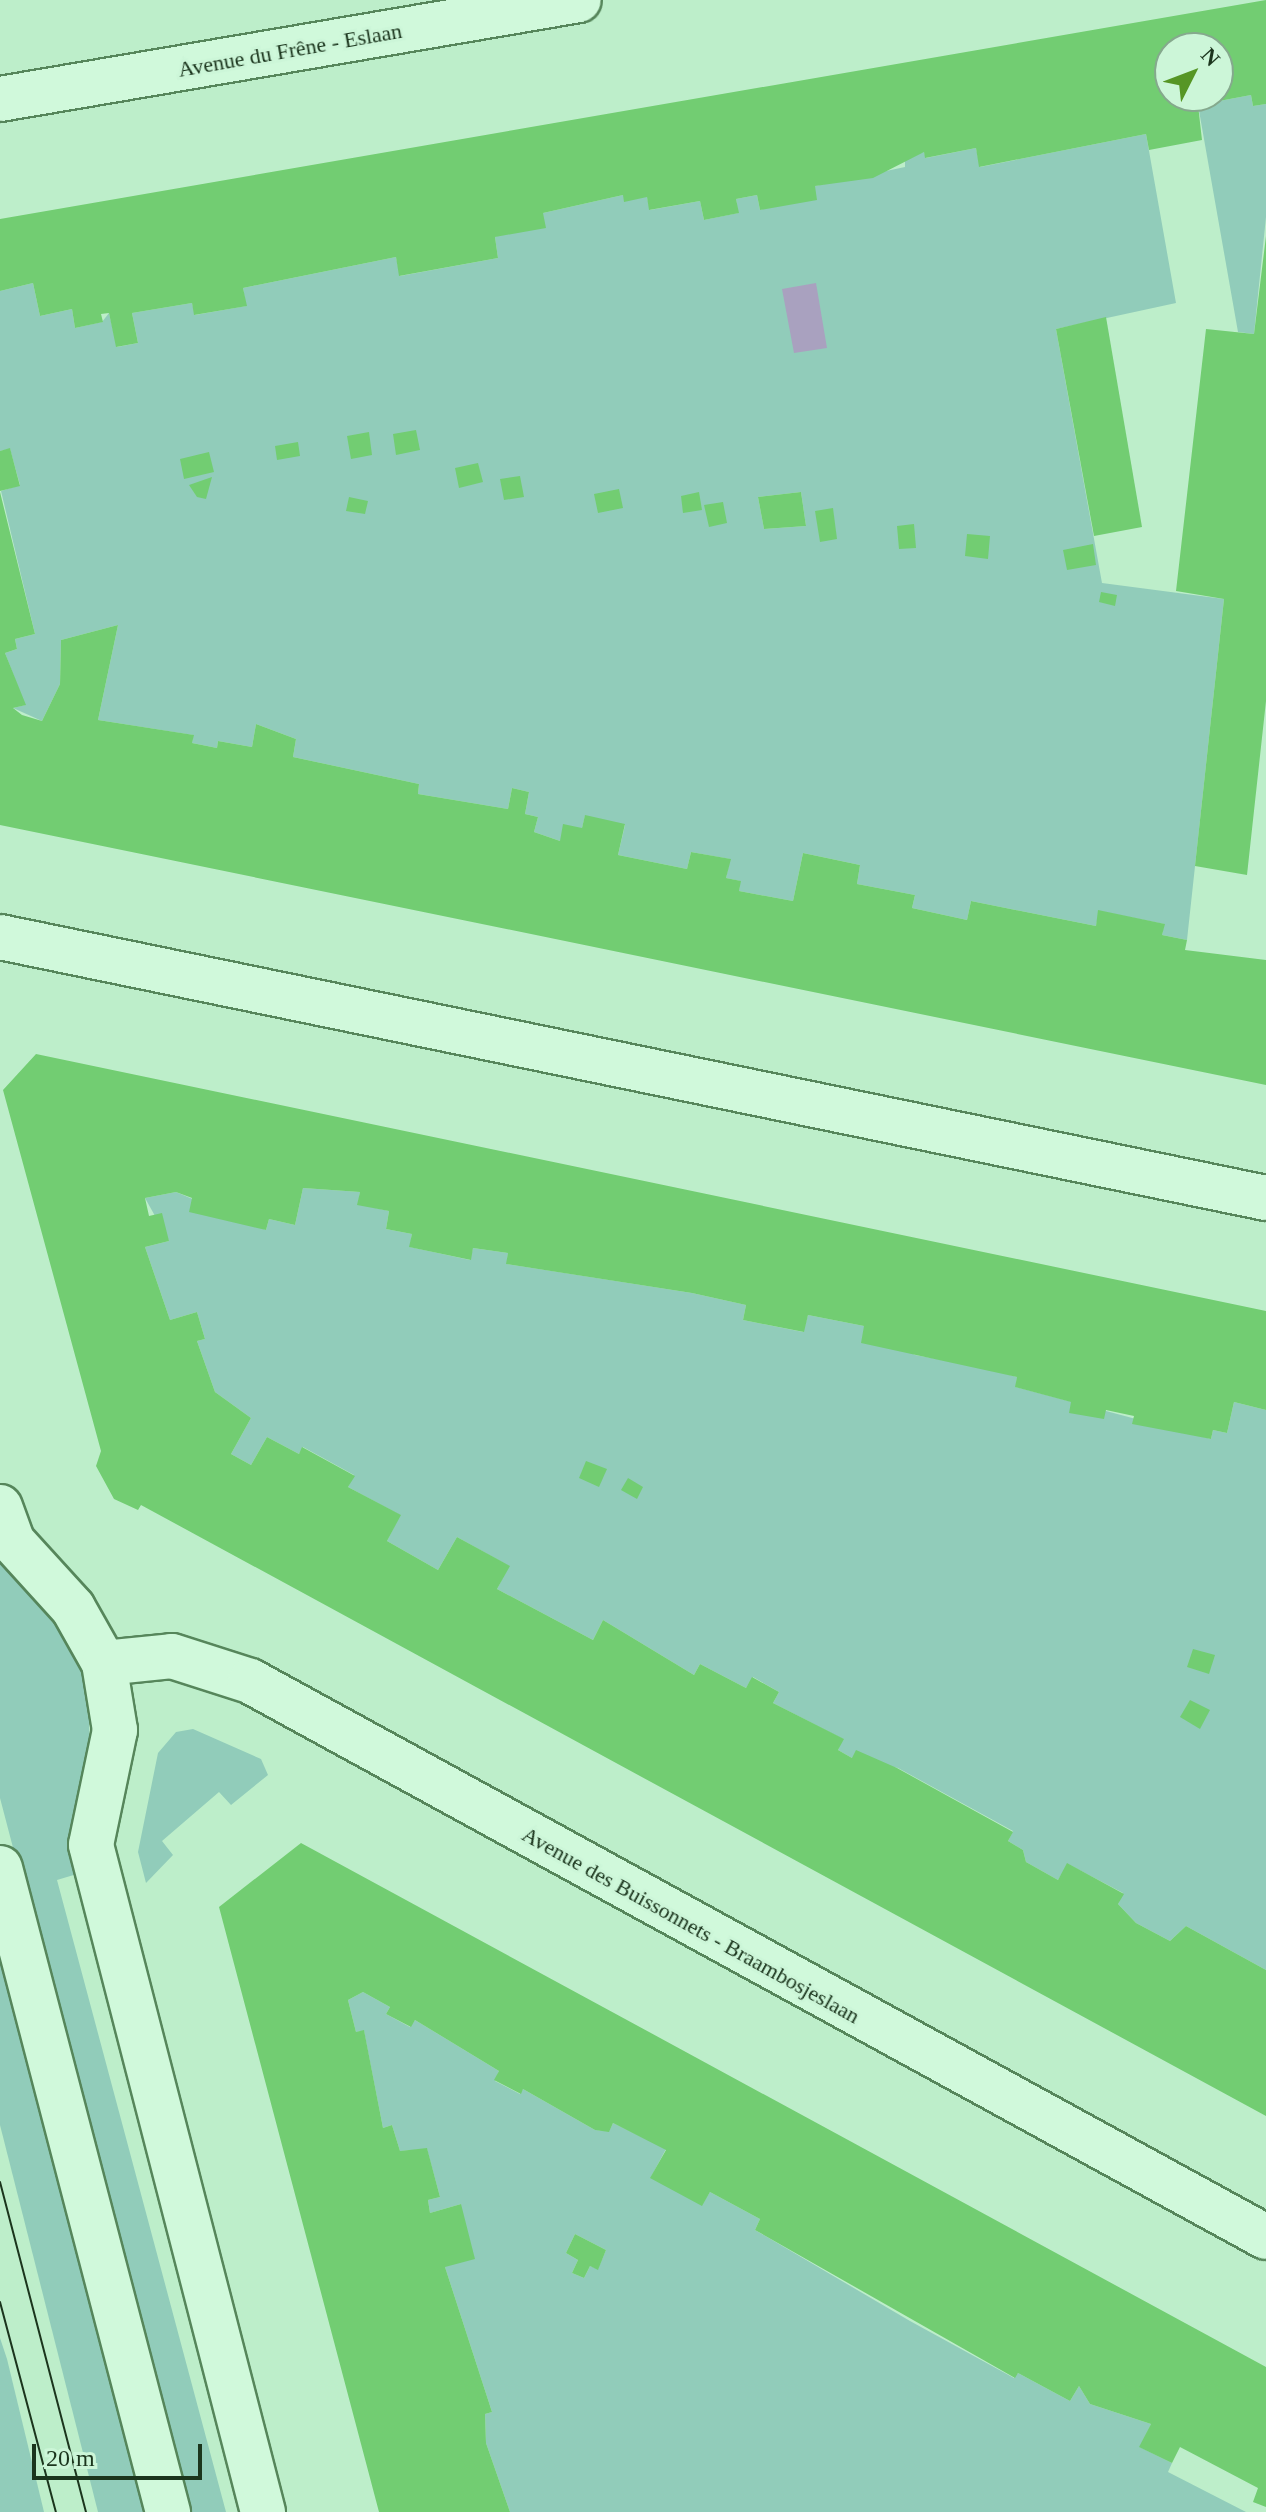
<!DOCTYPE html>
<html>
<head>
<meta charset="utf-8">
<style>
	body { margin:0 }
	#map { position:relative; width:1266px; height:2512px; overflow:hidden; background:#bdeeca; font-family:Georgia,serif }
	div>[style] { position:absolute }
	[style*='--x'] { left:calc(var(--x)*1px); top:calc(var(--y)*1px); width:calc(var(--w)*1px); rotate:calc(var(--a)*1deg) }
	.green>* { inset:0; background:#91ccba }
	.water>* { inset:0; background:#a9a1bf }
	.building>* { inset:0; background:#72cd72 }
	.roads { filter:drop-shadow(2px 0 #56865b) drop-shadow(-2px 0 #56865b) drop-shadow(0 2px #56865b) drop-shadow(0 -2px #56865b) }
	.street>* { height:44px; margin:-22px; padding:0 22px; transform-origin:22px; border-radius:22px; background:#d0f9db }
	.tram>* { height:2px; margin:-1px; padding:0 1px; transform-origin:1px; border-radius:1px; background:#1b351d }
	span { translate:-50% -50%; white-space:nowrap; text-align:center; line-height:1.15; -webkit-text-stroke:6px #ccf6d8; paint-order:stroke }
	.street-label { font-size:22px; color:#1b351d }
	.north { position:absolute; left:1154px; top:32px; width:80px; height:80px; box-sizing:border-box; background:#ccf6d8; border:2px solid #85a98d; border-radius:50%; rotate:48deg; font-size:22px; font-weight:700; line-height:32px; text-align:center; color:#1b351d }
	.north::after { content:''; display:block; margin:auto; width:28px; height:36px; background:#569625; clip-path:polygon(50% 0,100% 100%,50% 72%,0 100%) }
	.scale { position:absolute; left:32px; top:2444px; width:170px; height:36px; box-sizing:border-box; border:4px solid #1b351d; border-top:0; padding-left:10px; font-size:24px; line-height:28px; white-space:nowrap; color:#1b351d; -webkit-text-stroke:6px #ccf6d8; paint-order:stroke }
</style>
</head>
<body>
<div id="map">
	<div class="green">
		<i style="clip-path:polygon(1251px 95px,1253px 106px,1266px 104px,1266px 217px,1254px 334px,1238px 332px,1198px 105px)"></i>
		<i style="clip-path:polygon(evenodd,1146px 134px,1176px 303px,1056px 329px,1102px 583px,1224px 599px,1187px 940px,1162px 935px,1164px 924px,1099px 911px,1096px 926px,971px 901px,967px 920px,912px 908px,915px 895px,857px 884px,860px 865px,803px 853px,793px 901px,739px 891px,740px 881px,726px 878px,730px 859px,691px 852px,687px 869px,618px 855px,625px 825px,585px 816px,582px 828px,560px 841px,534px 832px,538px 817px,525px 814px,529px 792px,512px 788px,508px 809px,418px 794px,419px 784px,293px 757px,296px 739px,256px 724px,252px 747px,218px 741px,217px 748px,192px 743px,193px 735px,98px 720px,118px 625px,61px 640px,60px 684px,42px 721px,13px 708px,25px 705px,5px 653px,17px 649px,15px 639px,35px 634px,1px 491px,20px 485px,10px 449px,0 451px,0 291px,33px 283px,40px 316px,72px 309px,75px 328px,102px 322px,109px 313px,117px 347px,138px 343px,132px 313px,192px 303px,195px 315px,246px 306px,243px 288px,396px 257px,400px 276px,498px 258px,495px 237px,543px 213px,623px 195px,647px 197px,650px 210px,700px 201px,704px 220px,738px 213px,736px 199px,757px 195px,760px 210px,815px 186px,905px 167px,905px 156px,924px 152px,926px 158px,976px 148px,980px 167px,1146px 134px,801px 492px,806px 526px,764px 529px,758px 497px,801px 492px)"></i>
		<i style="clip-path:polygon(303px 1188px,360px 1192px,358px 1204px,389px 1211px,386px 1229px,412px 1234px,410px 1247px,470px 1260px,473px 1248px,508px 1253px,507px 1264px,692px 1293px,746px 1305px,743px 1320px,803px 1332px,808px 1315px,864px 1326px,915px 1355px,981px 1367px,1017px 1377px,1016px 1387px,1211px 1439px,1213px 1430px,1227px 1433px,1234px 1402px,1266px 1410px,1266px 1970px,1186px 1926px,1170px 1941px,1136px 1923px,1118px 1904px,1123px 1893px,1068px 1864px,1058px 1880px,1026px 1862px,1023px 1850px,1008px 1841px,1013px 1831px,898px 1768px,852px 1758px,838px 1750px,843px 1739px,773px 1703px,779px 1692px,753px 1677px,746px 1688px,700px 1664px,694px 1675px,603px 1620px,593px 1640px,497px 1589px,509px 1566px,457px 1537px,438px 1570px,387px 1541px,400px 1515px,348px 1487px,354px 1475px,303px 1447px,299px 1454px,267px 1437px,251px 1465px,231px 1454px,251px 1418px,215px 1392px,197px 1341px,205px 1339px,197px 1312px,170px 1320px,145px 1247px,169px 1241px,145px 1198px,176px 1192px,266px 1230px,269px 1219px,295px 1225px)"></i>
		<i style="clip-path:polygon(0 1561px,52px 1614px,88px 1679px,90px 1761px,77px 1874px,57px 1880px,226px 2512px,187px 2512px,0 1798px)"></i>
		<i style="clip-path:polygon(193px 1729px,261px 1759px,268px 1775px,231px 1805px,219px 1792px,162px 1841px,173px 1855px,146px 1883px,138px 1852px,158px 1753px,176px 1732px)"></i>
		<i style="clip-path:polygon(0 1946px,149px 2512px,98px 2512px,0 2125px)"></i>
		<i style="clip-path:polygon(evenodd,363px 1992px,390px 2007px,386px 2014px,410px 2027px,415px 2020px,499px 2071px,495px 2081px,520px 2094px,523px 2089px,595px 2130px,609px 2131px,613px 2123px,666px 2149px,651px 2177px,702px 2205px,710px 2192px,760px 2219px,755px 2230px,910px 2321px,1014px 2378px,1018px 2373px,1070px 2401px,1079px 2386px,1090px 2404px,1151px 2424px,1140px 2447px,1172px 2463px,1168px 2472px,1246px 2512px,510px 2512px,486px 2443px,485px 2414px,492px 2412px,445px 2267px,461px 2204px,430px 2213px,428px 2200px,440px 2197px,427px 2149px,400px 2151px,392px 2125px,383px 2128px,364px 2031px,356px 2032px,348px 2000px,363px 1992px,575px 2234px,606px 2250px,598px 2269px,590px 2266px,584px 2278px,572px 2273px,578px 2260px,566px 2253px,575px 2234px)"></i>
		<i style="clip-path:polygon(0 2338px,7px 2359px,44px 2512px,0 2512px)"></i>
	</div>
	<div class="water">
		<i style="clip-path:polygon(816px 283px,827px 348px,794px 353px,782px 289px)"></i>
	</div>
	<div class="building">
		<i style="clip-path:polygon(evenodd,1266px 0,1266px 104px,1253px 106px,1251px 95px,1198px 105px,1202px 140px,1149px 150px,1146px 134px,979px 167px,976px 148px,925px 158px,924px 152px,873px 178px,815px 186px,817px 200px,760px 210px,757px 195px,736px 199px,739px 213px,704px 220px,700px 201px,649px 210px,647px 197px,624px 202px,623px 195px,543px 213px,546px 228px,495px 237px,498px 258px,399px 276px,396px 257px,243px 288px,247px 306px,194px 315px,192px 303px,132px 313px,138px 343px,116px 347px,109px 313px,101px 314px,103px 322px,75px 328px,72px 309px,40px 316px,33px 283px,0 291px,0 219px,1266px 0,1170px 48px,1218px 48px,1218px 96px,1170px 96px,1170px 48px)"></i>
		<i style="clip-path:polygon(1266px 236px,1266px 701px,1247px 875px,1195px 866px,1224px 599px,1176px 591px,1206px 329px,1254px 334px)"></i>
		<i style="clip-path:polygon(1106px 317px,1142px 527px,1094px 536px,1056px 329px)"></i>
		<i style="clip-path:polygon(416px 430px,420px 450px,396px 455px,393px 434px)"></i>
		<i style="clip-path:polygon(369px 432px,372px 455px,351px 459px,347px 436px)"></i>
		<i style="clip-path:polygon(298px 442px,300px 456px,277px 460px,275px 446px)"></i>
		<i style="clip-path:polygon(10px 448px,20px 486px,0 491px,0 451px)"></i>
		<i style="clip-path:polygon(209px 452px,214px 472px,184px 479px,180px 459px)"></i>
		<i style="clip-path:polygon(478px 463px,483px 482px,459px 488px,455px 468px)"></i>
		<i style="clip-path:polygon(520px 476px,524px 497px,504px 500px,500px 479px)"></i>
		<i style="clip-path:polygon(212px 477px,206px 499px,197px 497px,189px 485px)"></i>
		<i style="clip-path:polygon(619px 489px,623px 508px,598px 513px,594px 494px)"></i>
		<i style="clip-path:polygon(0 492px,35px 634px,15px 639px,17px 649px,5px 653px,26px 705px,13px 708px,22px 715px,42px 721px,60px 684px,61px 640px,118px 625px,98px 720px,194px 735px,192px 743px,217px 748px,218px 741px,252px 747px,256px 724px,296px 739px,293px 757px,419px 784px,418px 794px,508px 809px,512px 788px,529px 792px,525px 814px,538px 817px,534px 832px,560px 841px,563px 824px,582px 828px,585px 815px,625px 824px,618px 855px,687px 869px,691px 852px,731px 859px,726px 878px,741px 881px,739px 891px,793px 901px,803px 853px,860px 865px,857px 884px,915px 895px,912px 908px,967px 920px,971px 901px,1096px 926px,1098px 910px,1165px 924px,1162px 935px,1187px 940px,1185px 950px,1266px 960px,1266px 1085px,0 825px)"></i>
		<i style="clip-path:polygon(699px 492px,702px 510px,683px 513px,681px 496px)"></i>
		<i style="clip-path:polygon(801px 492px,806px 526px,764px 529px,758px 497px)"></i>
		<i style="clip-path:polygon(349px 497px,368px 501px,365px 514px,346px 511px)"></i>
		<i style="clip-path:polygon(723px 502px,727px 523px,709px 527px,704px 505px)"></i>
		<i style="clip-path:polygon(833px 508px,837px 539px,820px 542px,815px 511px)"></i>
		<i style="clip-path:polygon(914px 524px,916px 548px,899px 549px,897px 526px)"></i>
		<i style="clip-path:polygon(967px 534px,990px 536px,988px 559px,965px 556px)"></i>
		<i style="clip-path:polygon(1093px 544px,1096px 565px,1067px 570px,1063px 550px)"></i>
		<i style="clip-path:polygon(1101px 592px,1117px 595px,1115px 606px,1099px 602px)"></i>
		<i style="clip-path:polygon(36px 1054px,1266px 1311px,1266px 1410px,1234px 1402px,1227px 1433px,1213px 1430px,1211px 1439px,1132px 1424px,1134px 1416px,1106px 1410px,1104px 1419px,1069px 1413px,1071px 1402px,1015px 1387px,1017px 1377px,861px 1343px,864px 1326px,808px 1315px,804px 1332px,743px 1320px,746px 1305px,692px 1293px,506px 1264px,508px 1253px,473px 1248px,471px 1260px,409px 1247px,412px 1234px,386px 1229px,389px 1211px,357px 1205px,360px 1192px,303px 1188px,295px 1225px,269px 1219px,266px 1230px,189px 1212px,192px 1198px,176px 1192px,145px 1198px,149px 1216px,162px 1213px,169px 1241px,145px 1247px,170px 1320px,197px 1312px,205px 1339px,197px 1341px,215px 1392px,251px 1418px,231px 1454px,251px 1465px,267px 1437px,299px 1454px,302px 1447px,355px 1476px,348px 1487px,401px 1515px,387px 1541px,438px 1570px,457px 1537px,510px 1566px,497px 1589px,593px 1640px,603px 1620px,694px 1675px,700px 1664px,746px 1688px,752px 1677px,779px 1692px,773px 1703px,844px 1739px,838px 1750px,852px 1758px,856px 1750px,897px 1768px,1013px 1832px,1008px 1841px,1023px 1850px,1026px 1862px,1058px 1880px,1067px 1863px,1124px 1894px,1118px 1904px,1136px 1923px,1170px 1941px,1186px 1926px,1266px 1970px,1266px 2116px,141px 1505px,138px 1510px,114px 1499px,96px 1466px,101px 1451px,3px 1090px)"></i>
		<i style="clip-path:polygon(586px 1461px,607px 1469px,599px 1487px,579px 1478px)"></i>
		<i style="clip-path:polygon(628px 1478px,643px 1487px,637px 1499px,621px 1490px)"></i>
		<i style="clip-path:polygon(1193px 1649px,1215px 1655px,1209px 1674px,1187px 1667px)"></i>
		<i style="clip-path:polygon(1190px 1700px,1210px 1710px,1200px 1729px,1180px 1717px)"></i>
		<i style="clip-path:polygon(301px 1843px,1266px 2367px,1266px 2507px,1253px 2502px,1258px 2488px,1180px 2447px,1172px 2463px,1139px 2447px,1151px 2424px,1090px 2404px,1079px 2386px,1070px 2401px,1018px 2373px,1015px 2378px,755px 2230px,760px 2219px,710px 2192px,702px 2206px,650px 2178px,666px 2150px,613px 2123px,609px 2132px,595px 2130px,523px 2089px,521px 2094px,494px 2080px,499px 2071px,415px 2020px,411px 2027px,386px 2014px,390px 2007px,363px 1992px,348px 2000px,356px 2032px,364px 2030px,383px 2128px,392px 2125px,400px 2151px,427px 2148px,440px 2197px,428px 2200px,430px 2213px,461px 2204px,475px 2259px,445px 2267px,492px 2412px,485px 2414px,486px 2443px,510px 2512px,379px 2512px,219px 1907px)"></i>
		<i style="clip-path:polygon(575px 2234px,606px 2250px,598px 2270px,590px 2266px,584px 2278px,572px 2273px,578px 2260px,566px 2253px)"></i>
	</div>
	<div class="roads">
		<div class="street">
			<i style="--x:0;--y:99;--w:587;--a:-9.7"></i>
			<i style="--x:0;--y:937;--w:1293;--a:11.65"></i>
			<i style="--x:0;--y:1507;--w:37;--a:70"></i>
			<i style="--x:13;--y:1542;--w:89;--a:47.7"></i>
			<i style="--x:73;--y:1608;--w:63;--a:60.6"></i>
			<i style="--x:104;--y:1663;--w:68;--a:80.7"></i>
			<i style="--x:115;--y:1730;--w:117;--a:101.8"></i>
			<i style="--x:91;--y:1845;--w:689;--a:75.54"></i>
			<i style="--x:104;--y:1663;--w:68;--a:-5.9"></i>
			<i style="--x:172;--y:1656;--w:82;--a:17.8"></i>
			<i style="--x:250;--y:1681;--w:1158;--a:28.69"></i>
			<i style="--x:0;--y:1868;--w:666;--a:75.38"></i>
		</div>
	</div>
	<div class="tram">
		<i style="--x:0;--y:2182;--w:341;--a:75.4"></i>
		<i style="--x:0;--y:2302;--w:217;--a:75.1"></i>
	</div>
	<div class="street-label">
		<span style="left:290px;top:50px;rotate:-10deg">Avenue du Frêne - Eslaan</span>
		<span style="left:691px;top:1925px;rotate:29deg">Avenue des Buissonnets - Braambosjeslaan</span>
	</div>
	<div class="north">N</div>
	<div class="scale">20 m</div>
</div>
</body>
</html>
